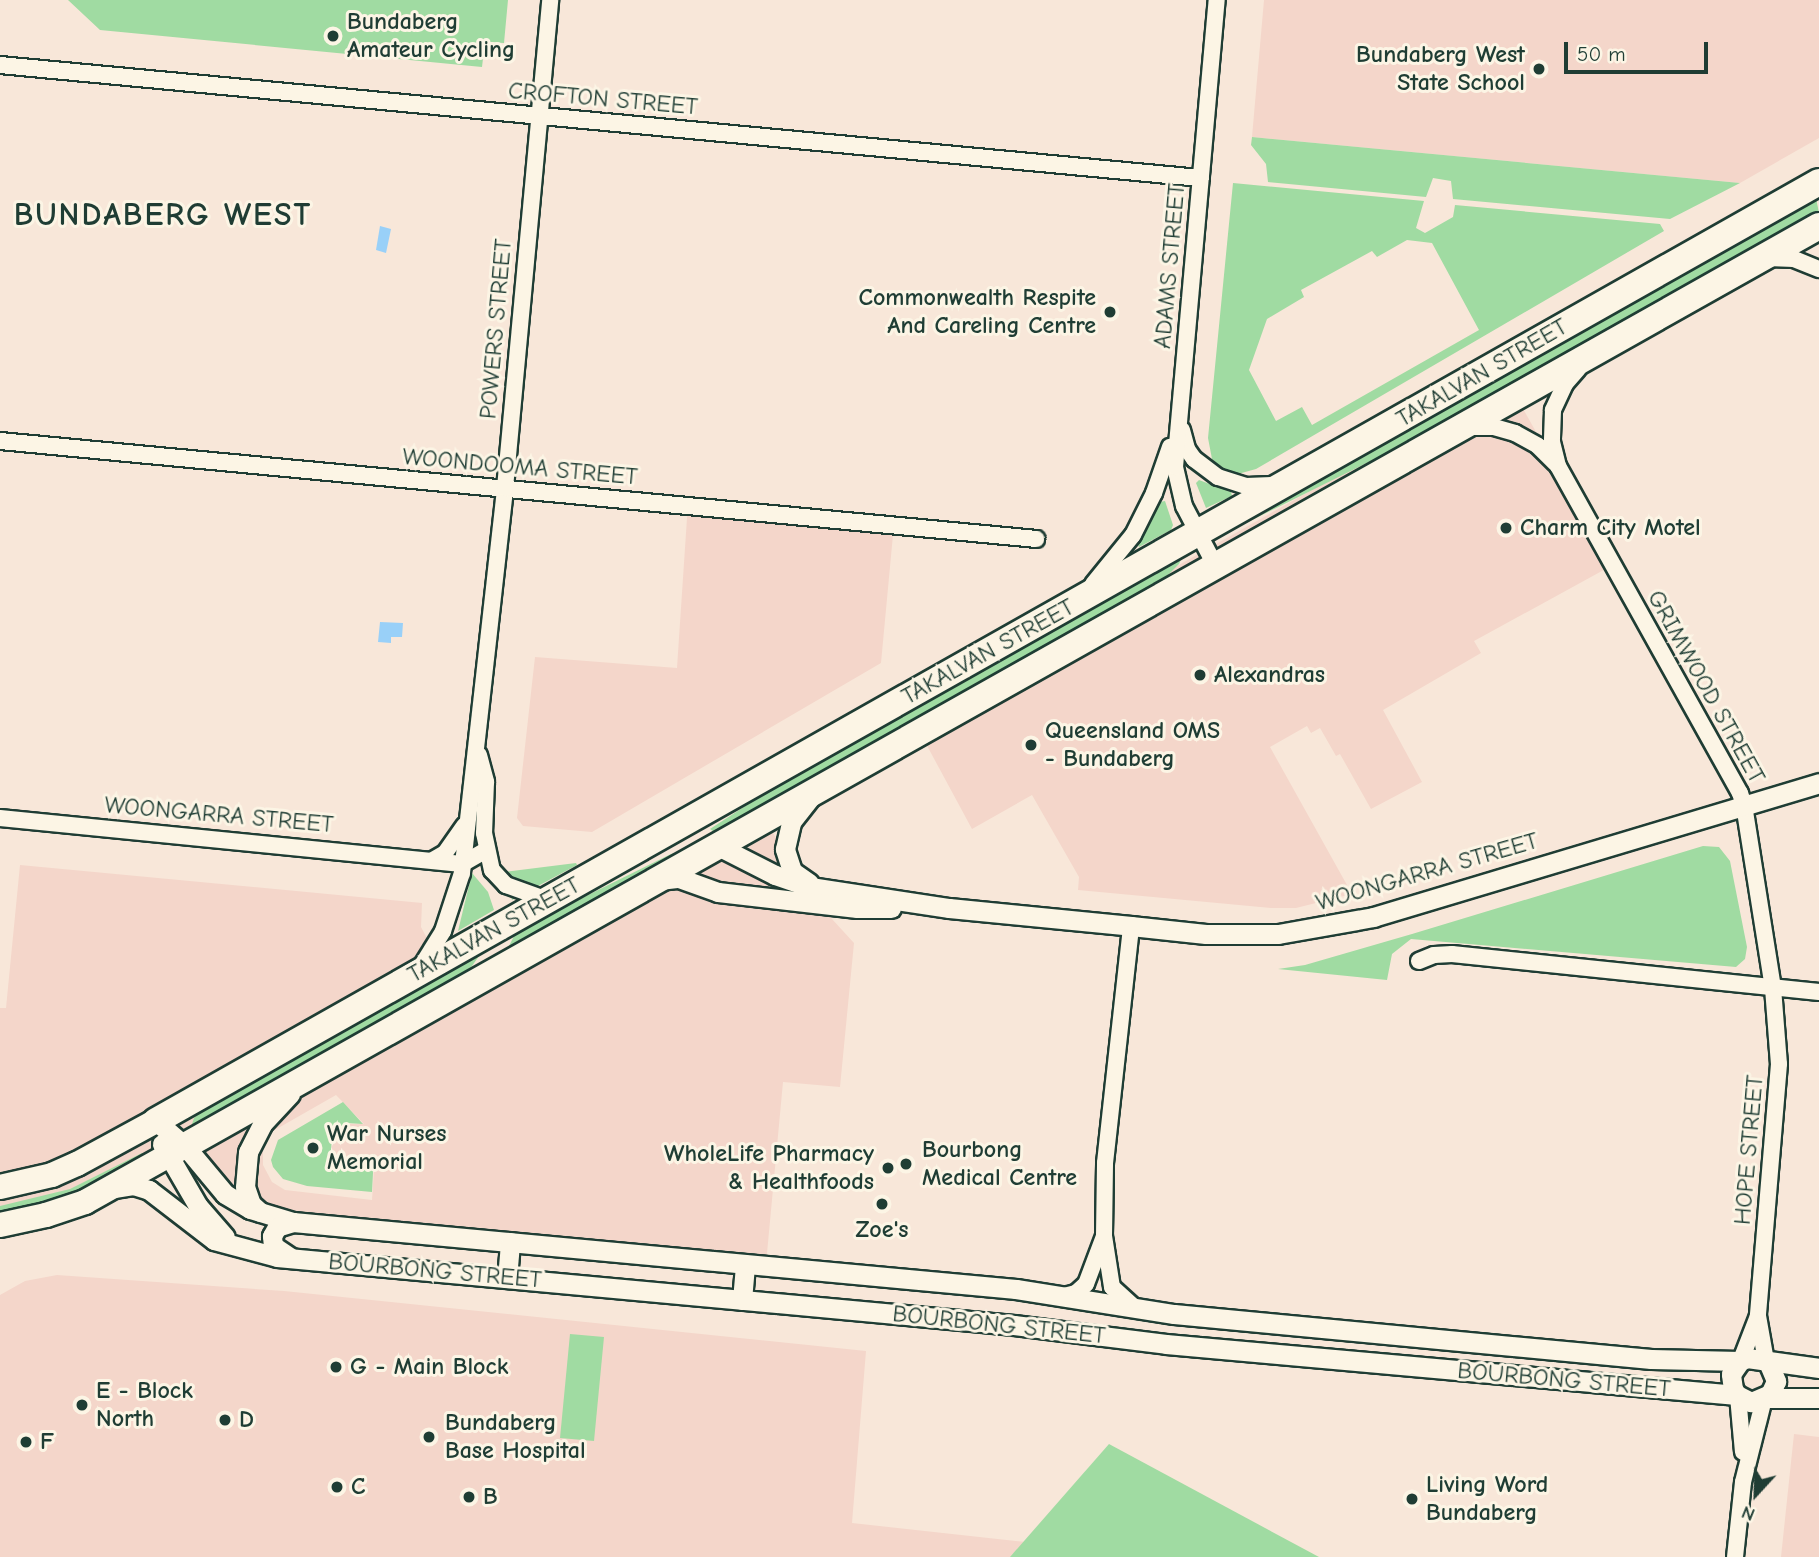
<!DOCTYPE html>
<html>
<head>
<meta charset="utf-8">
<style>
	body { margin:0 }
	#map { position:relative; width:1819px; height:1557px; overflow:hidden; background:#f8e7d9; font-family:"Comic Neue",sans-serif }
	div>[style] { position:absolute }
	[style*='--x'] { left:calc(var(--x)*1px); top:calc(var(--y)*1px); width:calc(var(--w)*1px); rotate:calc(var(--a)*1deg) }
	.built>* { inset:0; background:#f4d6ca }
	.green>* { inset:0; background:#a0dba2 }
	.water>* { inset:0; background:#99d0f8 }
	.roads { filter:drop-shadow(2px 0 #1f3d34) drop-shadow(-2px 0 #1f3d34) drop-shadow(0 2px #1f3d34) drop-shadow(0 -2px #1f3d34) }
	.minor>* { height:16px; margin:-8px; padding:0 8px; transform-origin:8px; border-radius:8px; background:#fcf5e5 }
	.tertiary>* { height:19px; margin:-9.5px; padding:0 9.5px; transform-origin:9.5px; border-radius:9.5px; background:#fcf5e5 }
	.primary>* { height:24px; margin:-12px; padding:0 12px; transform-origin:12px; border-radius:12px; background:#fcf5e5 }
	.trunk>* { height:26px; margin:-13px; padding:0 13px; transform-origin:13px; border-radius:13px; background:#fcf5e5 }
	.dots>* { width:19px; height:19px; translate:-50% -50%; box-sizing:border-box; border:4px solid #fcf5e5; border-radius:50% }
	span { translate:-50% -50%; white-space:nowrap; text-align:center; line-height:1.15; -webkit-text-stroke:6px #fcf5e5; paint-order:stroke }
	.poi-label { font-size:24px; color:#1f3d34; font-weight:700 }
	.left { translate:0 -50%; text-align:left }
	.right { translate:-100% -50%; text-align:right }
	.street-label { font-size:24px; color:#1f3d34 }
	.district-label { font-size:32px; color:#1f3d34; font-weight:700; letter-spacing:2px }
	.north { position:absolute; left:1721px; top:1459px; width:70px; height:70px; -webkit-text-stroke:5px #fcf5e5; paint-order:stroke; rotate:202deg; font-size:19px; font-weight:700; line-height:28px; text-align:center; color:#1f3d34 }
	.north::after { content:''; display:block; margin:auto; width:24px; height:32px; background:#1f3d34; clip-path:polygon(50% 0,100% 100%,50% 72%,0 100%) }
	.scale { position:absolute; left:1564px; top:42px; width:144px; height:32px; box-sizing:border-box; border:4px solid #1f3d34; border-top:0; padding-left:9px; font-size:21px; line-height:24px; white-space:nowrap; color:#1f3d34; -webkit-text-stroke:5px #fcf5e5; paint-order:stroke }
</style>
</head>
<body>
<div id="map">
	<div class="built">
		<i style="clip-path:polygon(1264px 0,1819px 0,1819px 138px,1740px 183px,1252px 137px)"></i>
		<i style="clip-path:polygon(1507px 380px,1611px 566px,1474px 641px,1481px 653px,1383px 710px,1422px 782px,1371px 809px,1340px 754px,1336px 756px,1320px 728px,1311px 733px,1307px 726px,1270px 747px,1352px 894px,1296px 908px,1271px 908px,1078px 890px,1079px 877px,1032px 795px,972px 829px,911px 716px)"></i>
		<i style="clip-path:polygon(688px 503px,894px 524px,881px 663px,592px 832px,523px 826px,517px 818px,535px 657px,677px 668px)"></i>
		<i style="clip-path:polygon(evenodd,757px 806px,810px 895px,854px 943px,840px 1087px,783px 1082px,766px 1264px,251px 1208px,181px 1132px,120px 1168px,66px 1194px,0 1210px,0 1008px,6px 1008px,20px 865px,422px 903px,421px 927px,447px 976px,212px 1114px,501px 957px,757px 806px,336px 1095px,364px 1124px,346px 1124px,332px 1134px,332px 1151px,343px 1164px,360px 1165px,375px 1154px,372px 1200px,285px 1190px,272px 1182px,263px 1165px,263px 1148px,273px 1131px,336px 1095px)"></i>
		<i style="clip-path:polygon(57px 1275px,284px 1291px,866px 1351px,852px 1523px,1026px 1542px,1011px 1557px,0 1557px,0 1295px,25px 1281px)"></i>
		<i style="clip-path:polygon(1794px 1434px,1819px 1437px,1819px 1557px,1781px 1557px)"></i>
	</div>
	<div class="green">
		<i style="clip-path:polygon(68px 0,508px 0,504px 43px,485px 42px,482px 67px,100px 30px)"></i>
		<i style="clip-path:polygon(1252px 137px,1740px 183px,1670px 219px,1453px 199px,1451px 181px,1433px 178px,1426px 197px,1268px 182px,1266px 164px,1251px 145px)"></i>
		<i style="clip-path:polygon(evenodd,1233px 183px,1424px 201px,1416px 228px,1425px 233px,1453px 217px,1455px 205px,1660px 224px,1664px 231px,1256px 469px,1238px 474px,1221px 469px,1212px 459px,1208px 438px,1233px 183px,1407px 240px,1432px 243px,1479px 330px,1312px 425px,1302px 407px,1276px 421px,1249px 370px,1267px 319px,1304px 297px,1301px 290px,1372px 251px,1377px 257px,1407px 240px)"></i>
		<i style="clip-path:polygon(1816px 198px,1819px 213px,1409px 442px,1234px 529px)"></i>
		<i style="clip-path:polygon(1199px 480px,1231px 492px,1232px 496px,1206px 508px,1196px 483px)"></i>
		<i style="clip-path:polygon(1165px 501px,1173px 525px,1171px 530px,1139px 547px,1137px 543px,1160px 502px)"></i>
		<i style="clip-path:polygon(1178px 557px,1182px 557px,1179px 564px,1158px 585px,716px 833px,710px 829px,793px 775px)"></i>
		<i style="clip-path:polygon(1703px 846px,1719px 847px,1730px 861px,1747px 947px,1745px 959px,1736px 967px,1411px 939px,1392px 954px,1387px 980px,1278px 969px,1305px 965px,1412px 934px)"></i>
		<i style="clip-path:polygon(684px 851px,506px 952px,517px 930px,671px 854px)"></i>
		<i style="clip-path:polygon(576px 863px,577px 865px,512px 900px,505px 872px)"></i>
		<i style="clip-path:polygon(472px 873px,488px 892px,494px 910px,458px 931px)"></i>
		<i style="clip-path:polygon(484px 949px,472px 966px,454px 981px,190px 1130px,194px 1118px,204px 1107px)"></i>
		<i style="clip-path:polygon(343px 1102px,363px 1124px,346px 1123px,332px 1133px,331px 1152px,343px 1165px,360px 1166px,374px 1154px,372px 1192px,307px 1186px,283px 1179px,273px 1167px,271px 1160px,278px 1140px)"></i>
		<i style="clip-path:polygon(142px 1153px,146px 1159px,53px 1203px,0 1213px,0 1206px,70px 1189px)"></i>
		<i style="clip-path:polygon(570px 1334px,604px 1337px,594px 1441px,560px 1438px)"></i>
		<i style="clip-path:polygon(1109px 1444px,1319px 1557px,1010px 1557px)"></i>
	</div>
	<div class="water">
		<i style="clip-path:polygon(380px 226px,391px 229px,386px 253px,376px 250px)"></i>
		<i style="clip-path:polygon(380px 622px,403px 623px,402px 637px,391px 637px,391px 643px,378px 642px)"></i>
	</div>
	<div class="roads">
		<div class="minor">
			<i style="--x:0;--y:65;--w:1206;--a:5.38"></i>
			<i style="--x:1768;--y:258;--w:26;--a:2"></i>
			<i style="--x:1794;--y:259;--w:27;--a:22"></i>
			<i style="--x:1578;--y:369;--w:20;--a:131"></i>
			<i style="--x:1565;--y:384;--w:29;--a:115"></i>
			<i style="--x:1553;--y:410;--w:32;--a:92"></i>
			<i style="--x:1552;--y:442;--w:25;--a:76"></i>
			<i style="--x:1558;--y:466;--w:374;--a:60.9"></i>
			<i style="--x:1740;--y:793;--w:13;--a:72"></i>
			<i style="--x:1744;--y:805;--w:185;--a:81"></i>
			<i style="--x:1773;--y:988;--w:76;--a:85.5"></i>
			<i style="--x:1779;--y:1064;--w:253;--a:94.8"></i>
			<i style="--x:1758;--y:1316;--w:46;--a:79.9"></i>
			<i style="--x:1468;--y:427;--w:26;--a:0"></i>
			<i style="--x:1494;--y:427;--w:22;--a:16"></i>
			<i style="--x:1515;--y:433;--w:26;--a:29"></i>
			<i style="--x:1538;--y:446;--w:25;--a:45"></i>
			<i style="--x:1182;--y:430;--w:20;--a:75"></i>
			<i style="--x:1187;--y:449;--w:12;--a:55"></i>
			<i style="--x:1194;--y:459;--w:30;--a:37"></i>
			<i style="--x:1218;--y:477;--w:29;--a:18"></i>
			<i style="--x:1246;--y:486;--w:26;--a:-2"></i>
			<i style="--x:0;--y:441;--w:1041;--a:5.4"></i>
			<i style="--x:1215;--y:565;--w:67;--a:-117.7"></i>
			<i style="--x:1184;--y:506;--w:40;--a:-103"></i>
			<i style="--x:1175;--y:467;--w:469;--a:-84.9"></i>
			<i style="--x:1093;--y:584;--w:63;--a:-50.8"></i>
			<i style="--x:1133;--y:535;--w:47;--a:-63.4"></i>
			<i style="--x:1154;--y:493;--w:49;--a:-70.8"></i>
			<i style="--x:479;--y:755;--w:28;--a:75"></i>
			<i style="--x:486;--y:782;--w:51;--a:92.2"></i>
			<i style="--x:484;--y:833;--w:38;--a:78"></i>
			<i style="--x:492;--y:870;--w:21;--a:47"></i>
			<i style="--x:506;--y:885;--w:45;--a:19.7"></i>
			<i style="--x:0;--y:818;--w:464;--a:5.7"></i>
			<i style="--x:462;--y:864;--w:28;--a:-30"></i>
			<i style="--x:433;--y:860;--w:14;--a:-30"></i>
			<i style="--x:445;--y:853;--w:33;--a:-55"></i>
			<i style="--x:1419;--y:961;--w:16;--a:-22"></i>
			<i style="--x:1434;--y:955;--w:18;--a:-3"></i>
			<i style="--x:1452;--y:954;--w:369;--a:5.9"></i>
			<i style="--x:422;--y:965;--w:40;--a:-58"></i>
			<i style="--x:443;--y:931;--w:61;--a:-71.9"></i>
			<i style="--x:462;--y:873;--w:387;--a:-83.6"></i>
			<i style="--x:505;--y:488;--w:490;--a:-84.7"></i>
			<i style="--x:1104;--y:1236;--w:73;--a:-89.2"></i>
			<i style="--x:1105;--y:1163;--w:238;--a:-83.7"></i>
			<i style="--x:1064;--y:1296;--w:12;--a:-14"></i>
			<i style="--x:1076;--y:1293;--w:13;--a:-42"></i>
			<i style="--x:1086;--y:1284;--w:51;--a:-69.4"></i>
			<i style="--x:1104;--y:1236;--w:52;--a:81.1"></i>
			<i style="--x:1112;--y:1287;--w:30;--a:42"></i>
			<i style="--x:1741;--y:1360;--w:47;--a:-68.9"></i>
			<i style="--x:1738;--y:1396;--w:56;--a:84.9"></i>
			<i style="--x:1735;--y:1557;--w:75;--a:-83.9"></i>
			<i style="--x:1743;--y:1482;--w:86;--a:-75.8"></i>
		</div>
		<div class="tertiary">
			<i style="--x:718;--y:846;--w:64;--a:27"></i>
			<i style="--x:775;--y:875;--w:37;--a:19"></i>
			<i style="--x:810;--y:887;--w:141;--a:8.6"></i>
			<i style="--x:949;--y:908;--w:183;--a:5.6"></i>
			<i style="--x:1131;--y:926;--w:75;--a:6.1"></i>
			<i style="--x:1206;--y:934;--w:72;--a:0"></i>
			<i style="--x:1278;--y:934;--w:97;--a:-10.1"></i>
			<i style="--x:1373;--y:917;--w:466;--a:-16.7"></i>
			<i style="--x:659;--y:880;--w:20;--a:-6"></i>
			<i style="--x:679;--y:878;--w:41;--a:19.7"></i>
			<i style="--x:718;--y:892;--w:140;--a:6.6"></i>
			<i style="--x:857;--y:908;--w:34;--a:0"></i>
			<i style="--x:809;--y:883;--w:21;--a:-145"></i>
			<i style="--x:792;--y:871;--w:23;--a:-108"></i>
			<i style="--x:785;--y:849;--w:28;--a:-77"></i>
			<i style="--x:791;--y:822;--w:31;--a:-52"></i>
			<i style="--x:156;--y:1121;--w:38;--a:41"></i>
			<i style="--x:185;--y:1146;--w:62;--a:50.2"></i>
			<i style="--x:225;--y:1194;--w:29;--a:31"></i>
			<i style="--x:250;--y:1209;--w:45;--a:16.8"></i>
			<i style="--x:293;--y:1222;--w:726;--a:5.29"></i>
			<i style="--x:1016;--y:1289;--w:160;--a:9"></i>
			<i style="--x:1174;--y:1314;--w:479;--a:5.4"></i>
			<i style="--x:1651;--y:1359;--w:89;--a:1.3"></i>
			<i style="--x:162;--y:1144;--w:72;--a:59.9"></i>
			<i style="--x:198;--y:1206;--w:41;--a:48.9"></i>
			<i style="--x:114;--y:1188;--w:19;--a:-9"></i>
			<i style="--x:133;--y:1185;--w:17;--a:17"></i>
			<i style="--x:149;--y:1190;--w:82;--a:37.6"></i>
			<i style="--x:214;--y:1240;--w:65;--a:15.1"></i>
			<i style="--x:277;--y:1257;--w:740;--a:5.27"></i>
			<i style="--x:1014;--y:1325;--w:153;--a:7.1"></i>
			<i style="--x:1166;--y:1344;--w:573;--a:5.1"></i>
			<i style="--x:260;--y:1212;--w:12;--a:-138"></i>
			<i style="--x:251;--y:1204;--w:18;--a:-109"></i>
			<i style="--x:245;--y:1187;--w:35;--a:-85"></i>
			<i style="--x:248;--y:1152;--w:31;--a:-63"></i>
			<i style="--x:262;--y:1124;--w:41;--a:-47"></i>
			<i style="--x:291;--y:1258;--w:22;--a:-146"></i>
			<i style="--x:273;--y:1246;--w:10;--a:-96"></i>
			<i style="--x:272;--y:1236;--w:10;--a:-61"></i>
			<i style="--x:277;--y:1227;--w:17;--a:-17"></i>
			<i style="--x:507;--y:1278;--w:36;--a:-85"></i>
			<i style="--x:742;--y:1300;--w:36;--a:-85"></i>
			<i style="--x:1768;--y:1362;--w:21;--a:67"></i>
			<i style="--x:1776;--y:1381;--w:14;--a:115"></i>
			<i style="--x:1770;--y:1394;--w:21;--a:157"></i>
			<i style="--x:1751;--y:1402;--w:16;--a:-153"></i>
			<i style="--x:1737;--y:1395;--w:7;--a:-124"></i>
			<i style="--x:1733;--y:1389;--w:15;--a:-98"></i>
			<i style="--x:1731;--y:1374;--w:16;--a:-55"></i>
			<i style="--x:1740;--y:1361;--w:8;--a:-23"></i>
			<i style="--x:1747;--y:1358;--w:73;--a:7.9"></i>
			<i style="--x:1765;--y:1398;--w:54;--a:0"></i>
		</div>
		<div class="primary">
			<i style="--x:0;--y:1187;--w:53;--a:-13"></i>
			<i style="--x:52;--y:1175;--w:27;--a:-24"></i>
			<i style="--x:77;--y:1164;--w:90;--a:-28.6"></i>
			<i style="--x:0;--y:1225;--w:47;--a:-12.3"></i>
			<i style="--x:46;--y:1215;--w:41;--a:-18.4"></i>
			<i style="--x:85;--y:1202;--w:115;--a:-29.2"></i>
		</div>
		<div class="trunk">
			<i style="--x:156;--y:1121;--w:1910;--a:-29.45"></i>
			<i style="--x:185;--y:1146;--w:1875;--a:-29.38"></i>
		</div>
	</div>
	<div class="dots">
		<i style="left:333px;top:36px;background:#1f3d34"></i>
		<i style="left:1539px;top:69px;background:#1f3d34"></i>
		<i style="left:1110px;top:312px;background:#1f3d34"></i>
		<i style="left:1506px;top:528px;background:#1f3d34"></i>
		<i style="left:1200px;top:675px;background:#1f3d34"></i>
		<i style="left:1031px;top:745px;background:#1f3d34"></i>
		<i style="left:313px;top:1148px;background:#1f3d34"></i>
		<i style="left:906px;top:1164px;background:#1f3d34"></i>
		<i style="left:888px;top:1168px;background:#1f3d34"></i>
		<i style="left:882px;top:1204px;background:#1f3d34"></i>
		<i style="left:336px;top:1367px;background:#1f3d34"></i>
		<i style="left:82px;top:1405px;background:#1f3d34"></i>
		<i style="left:225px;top:1420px;background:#1f3d34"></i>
		<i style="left:429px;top:1437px;background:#1f3d34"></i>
		<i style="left:26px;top:1442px;background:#1f3d34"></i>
		<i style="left:337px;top:1487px;background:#1f3d34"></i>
		<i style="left:469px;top:1497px;background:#1f3d34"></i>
		<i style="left:1412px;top:1499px;background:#1f3d34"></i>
	</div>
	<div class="poi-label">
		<span class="left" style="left:347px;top:36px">Bundaberg<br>Amateur Cycling</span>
		<span class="right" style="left:1525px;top:69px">Bundaberg West<br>State School</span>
		<span class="right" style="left:1096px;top:312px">Commonwealth Respite<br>And Careling Centre</span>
		<span class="left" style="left:1520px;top:528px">Charm City Motel</span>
		<span class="left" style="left:1214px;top:675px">Alexandras</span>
		<span class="left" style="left:1045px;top:745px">Queensland OMS<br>- Bundaberg</span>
		<span class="left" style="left:327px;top:1148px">War Nurses<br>Memorial</span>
		<span class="left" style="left:922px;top:1164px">Bourbong<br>Medical Centre</span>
		<span class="right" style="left:874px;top:1168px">WholeLife Pharmacy<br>&amp; Healthfoods</span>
		<span style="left:882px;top:1230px">Zoe's</span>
		<span class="left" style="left:350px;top:1367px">G - Main Block</span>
		<span class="left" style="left:96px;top:1405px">E - Block<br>North</span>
		<span class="left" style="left:239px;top:1420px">D</span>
		<span class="left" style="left:445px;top:1437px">Bundaberg<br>Base Hospital</span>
		<span class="left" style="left:40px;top:1442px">F</span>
		<span class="left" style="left:1426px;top:1499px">Living Word<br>Bundaberg</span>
		<span class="left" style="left:351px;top:1487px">C</span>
		<span class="left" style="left:483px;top:1497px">B</span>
	</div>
	<div class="street-label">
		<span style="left:603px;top:99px;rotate:5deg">CROFTON STREET</span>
		<span style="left:1170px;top:266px;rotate:-85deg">ADAMS STREET</span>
		<span style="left:496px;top:329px;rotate:-85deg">POWERS STREET</span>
		<span style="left:1482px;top:373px;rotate:-30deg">TAKALVAN STREET</span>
		<span style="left:520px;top:467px;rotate:5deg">WOONDOOMA STREET</span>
		<span style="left:988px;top:652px;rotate:-29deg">TAKALVAN STREET</span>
		<span style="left:1706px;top:687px;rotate:61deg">GRIMWOOD STREET</span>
		<span style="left:219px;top:815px;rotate:5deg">WOONGARRA STREET</span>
		<span style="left:1427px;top:872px;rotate:-16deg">WOONGARRA STREET</span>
		<span style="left:494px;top:930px;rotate:-29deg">TAKALVAN STREET</span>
		<span style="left:1749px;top:1150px;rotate:-85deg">HOPE STREET</span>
		<span style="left:435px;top:1271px;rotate:5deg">BOURBONG STREET</span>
		<span style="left:999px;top:1325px;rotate:6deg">BOURBONG STREET</span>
		<span style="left:1564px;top:1380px;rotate:5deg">BOURBONG STREET</span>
	</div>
	<div class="district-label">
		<span style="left:163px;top:215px">BUNDABERG WEST</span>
	</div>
	<div class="north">N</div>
	<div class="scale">50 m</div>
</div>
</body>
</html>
